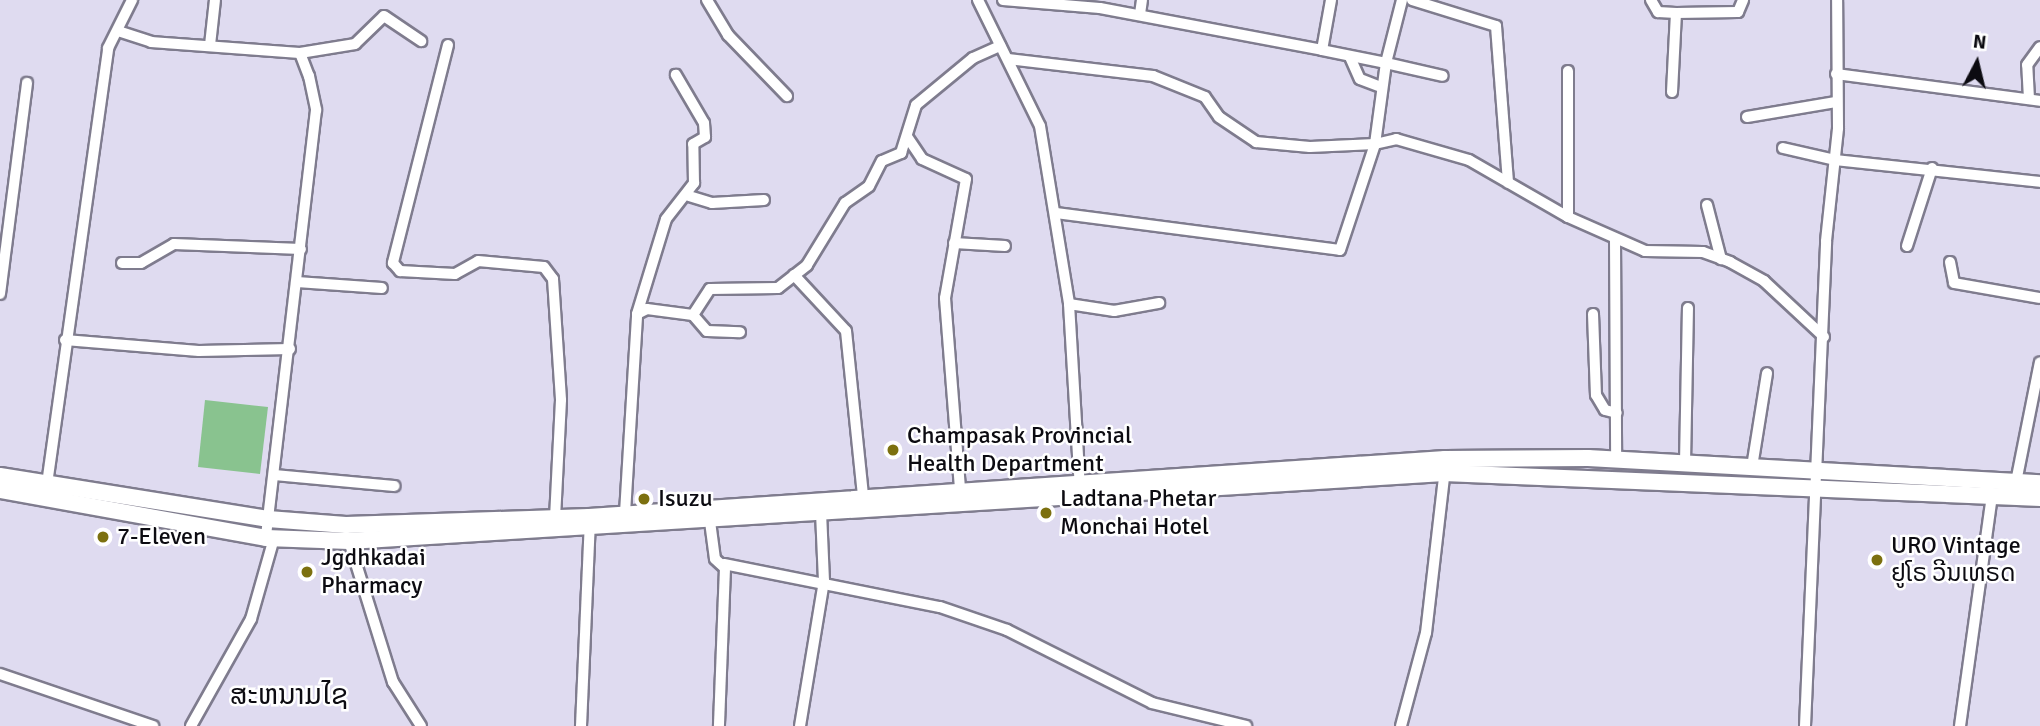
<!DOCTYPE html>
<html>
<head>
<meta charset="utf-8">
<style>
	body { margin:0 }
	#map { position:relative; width:2040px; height:726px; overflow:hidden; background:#dfdbf0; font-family:Signika,"Noto Sans Lao",sans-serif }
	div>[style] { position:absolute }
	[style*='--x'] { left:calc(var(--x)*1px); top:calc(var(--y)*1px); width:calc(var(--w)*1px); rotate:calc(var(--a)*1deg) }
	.green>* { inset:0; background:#89c38f }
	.roads { filter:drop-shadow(2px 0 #7f7c8e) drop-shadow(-2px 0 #7f7c8e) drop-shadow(0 2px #7f7c8e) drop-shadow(0 -2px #7f7c8e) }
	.minor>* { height:10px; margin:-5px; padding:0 5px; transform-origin:5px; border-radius:5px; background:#fff }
	.highway>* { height:16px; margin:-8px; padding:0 8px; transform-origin:8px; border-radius:8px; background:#fff }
	.dots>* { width:19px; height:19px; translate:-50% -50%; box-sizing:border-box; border:4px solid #fff; border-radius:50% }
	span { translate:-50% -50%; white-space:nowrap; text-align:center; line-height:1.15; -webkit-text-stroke:5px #fff; paint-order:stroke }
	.poi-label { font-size:24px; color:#0c0b11 }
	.left { translate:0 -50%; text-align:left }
	.quarter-label { font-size:28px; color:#0c0b11 }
	.north { position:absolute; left:1942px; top:28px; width:70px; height:70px; -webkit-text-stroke:5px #fff; paint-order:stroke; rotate:7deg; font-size:19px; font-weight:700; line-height:28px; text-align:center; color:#0c0b11 }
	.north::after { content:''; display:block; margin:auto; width:24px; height:32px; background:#0c0b11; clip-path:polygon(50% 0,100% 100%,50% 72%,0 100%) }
</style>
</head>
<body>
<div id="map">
	<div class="green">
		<i style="clip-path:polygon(205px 400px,268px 407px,260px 474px,198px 467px)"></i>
	</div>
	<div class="roads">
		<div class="minor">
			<i style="--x:707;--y:0;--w:41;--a:59"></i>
			<i style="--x:728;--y:35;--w:85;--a:46"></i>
			<i style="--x:978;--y:0;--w:140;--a:63.8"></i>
			<i style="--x:1040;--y:126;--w:180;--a:80.7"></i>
			<i style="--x:1069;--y:304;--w:185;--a:86.6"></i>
			<i style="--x:1003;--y:0;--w:97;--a:4.7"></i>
			<i style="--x:1100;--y:8;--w:226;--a:10.7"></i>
			<i style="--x:1322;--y:50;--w:51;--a:-79.8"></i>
			<i style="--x:1402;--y:0;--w:65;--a:104.3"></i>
			<i style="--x:1386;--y:63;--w:58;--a:12.8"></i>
			<i style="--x:1412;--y:0;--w:88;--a:17.2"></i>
			<i style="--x:1496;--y:26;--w:157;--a:85.6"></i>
			<i style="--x:1651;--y:0;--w:14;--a:60"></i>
			<i style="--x:1658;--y:12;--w:18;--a:3"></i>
			<i style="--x:1676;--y:13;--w:62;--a:-0.9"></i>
			<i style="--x:1738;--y:12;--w:13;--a:-67"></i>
			<i style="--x:1140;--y:14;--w:14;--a:-82"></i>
			<i style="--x:118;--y:31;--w:35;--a:18"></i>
			<i style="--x:151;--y:42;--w:149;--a:4.2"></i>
			<i style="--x:300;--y:53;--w:25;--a:69"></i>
			<i style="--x:309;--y:76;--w:35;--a:78"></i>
			<i style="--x:316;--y:110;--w:431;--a:96.7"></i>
			<i style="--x:210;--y:45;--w:45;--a:-83.7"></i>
			<i style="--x:448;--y:45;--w:225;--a:104.2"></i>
			<i style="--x:393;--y:263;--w:11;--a:49"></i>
			<i style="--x:400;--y:271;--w:55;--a:3.1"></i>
			<i style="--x:455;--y:274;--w:26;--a:-29"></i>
			<i style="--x:478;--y:261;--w:66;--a:5.2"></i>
			<i style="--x:544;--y:267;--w:15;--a:53"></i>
			<i style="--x:553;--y:279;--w:121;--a:86.2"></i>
			<i style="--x:561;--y:400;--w:119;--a:92.9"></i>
			<i style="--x:300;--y:53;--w:56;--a:-9.3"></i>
			<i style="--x:355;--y:44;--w:40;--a:-44"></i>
			<i style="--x:384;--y:16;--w:45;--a:34"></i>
			<i style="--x:1350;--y:57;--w:24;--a:66"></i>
			<i style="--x:1360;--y:79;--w:22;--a:21"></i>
			<i style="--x:1008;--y:59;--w:146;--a:6.7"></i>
			<i style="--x:1153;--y:76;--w:56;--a:22"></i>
			<i style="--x:1205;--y:97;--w:24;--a:55"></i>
			<i style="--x:1219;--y:117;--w:45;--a:34"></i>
			<i style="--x:1256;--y:142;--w:54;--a:5.3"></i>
			<i style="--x:1310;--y:147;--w:65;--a:-2.6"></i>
			<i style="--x:1375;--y:144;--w:82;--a:-82.3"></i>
			<i style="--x:1386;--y:63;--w:65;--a:-168.5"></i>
			<i style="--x:1836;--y:74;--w:206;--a:7.5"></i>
			<i style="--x:1672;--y:92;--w:79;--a:-87.1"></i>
			<i style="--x:2029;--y:99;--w:34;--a:-93"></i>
			<i style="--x:2027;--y:65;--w:22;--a:-54"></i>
			<i style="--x:1747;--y:117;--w:90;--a:-9.6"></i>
			<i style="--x:908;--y:138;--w:25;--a:56"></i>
			<i style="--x:922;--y:159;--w:48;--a:24.4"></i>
			<i style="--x:966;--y:179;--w:121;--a:100"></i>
			<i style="--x:945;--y:298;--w:192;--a:85.5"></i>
			<i style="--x:1783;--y:148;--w:53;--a:13"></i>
			<i style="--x:1835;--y:160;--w:206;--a:6.1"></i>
			<i style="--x:689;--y:196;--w:24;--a:17"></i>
			<i style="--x:712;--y:203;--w:52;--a:-3.3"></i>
			<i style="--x:1707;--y:205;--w:56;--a:75.5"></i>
			<i style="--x:1056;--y:213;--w:286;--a:7.4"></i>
			<i style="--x:1340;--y:250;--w:112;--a:-71.7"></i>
			<i style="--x:1375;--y:144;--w:22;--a:-13"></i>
			<i style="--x:1396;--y:139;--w:76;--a:16"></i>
			<i style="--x:1469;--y:160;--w:114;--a:29.9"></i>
			<i style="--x:1568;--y:217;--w:84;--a:23.8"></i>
			<i style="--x:1645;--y:251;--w:58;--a:1"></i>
			<i style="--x:1703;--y:252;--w:29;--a:20"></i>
			<i style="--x:1730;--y:262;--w:39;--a:29"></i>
			<i style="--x:1764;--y:281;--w:82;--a:43"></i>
			<i style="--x:1568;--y:217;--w:146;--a:-90"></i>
			<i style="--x:1615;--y:239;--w:221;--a:89.7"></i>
			<i style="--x:954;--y:243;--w:51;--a:3.4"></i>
			<i style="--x:1907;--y:246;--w:82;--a:-72.2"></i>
			<i style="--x:1950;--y:262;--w:21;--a:79"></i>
			<i style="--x:1954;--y:283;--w:87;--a:9.9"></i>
			<i style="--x:122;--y:263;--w:19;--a:0"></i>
			<i style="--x:141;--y:263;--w:38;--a:-30"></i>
			<i style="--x:174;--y:244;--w:127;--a:2.3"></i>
			<i style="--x:794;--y:275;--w:76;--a:47.1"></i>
			<i style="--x:846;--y:331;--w:166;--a:84.1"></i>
			<i style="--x:297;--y:282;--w:85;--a:4"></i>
			<i style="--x:0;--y:294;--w:213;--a:-82.7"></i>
			<i style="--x:1069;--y:304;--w:46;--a:8.8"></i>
			<i style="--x:1114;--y:311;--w:46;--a:-10.1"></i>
			<i style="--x:637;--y:314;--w:11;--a:-27"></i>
			<i style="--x:647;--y:309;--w:46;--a:7.4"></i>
			<i style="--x:693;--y:315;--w:31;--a:-57"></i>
			<i style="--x:710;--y:289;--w:68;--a:-0.8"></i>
			<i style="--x:778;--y:288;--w:37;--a:-38"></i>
			<i style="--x:807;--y:265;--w:73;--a:-58.5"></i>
			<i style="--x:845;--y:203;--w:29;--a:-35"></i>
			<i style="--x:869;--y:186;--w:28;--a:-63"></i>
			<i style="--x:882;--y:161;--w:21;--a:-23"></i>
			<i style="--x:901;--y:153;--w:50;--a:-72.6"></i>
			<i style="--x:916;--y:105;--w:74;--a:-39.5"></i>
			<i style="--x:973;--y:58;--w:30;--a:-24"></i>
			<i style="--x:1593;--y:314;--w:81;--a:87.9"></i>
			<i style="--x:1596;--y:395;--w:17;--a:59"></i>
			<i style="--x:1605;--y:410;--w:12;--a:14"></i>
			<i style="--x:693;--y:315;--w:21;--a:49"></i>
			<i style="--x:707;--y:331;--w:33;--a:2"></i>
			<i style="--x:65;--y:340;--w:134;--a:4.7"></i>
			<i style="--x:199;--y:351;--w:91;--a:-1.3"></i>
			<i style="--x:1685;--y:463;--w:155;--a:-88.9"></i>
			<i style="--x:1752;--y:467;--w:95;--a:-80.9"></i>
			<i style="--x:274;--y:475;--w:121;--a:5.2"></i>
			<i style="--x:47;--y:484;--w:440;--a:-82"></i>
			<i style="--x:108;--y:48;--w:54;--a:-63.4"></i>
			<i style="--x:2015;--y:487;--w:127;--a:-78.7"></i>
			<i style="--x:625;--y:513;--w:199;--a:-86.5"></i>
			<i style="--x:637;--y:314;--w:99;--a:-73"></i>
			<i style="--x:666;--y:219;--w:46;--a:-52.1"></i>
			<i style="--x:694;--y:183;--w:39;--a:-91"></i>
			<i style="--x:693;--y:144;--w:14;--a:-30"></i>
			<i style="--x:705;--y:137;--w:14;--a:-94"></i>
			<i style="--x:704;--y:123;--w:56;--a:-120.3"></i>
			<i style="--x:709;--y:514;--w:45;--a:82.4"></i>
			<i style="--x:715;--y:559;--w:13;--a:42"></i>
			<i style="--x:725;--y:568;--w:158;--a:92.2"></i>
			<i style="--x:349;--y:541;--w:148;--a:72.7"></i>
			<i style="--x:393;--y:682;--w:52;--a:57.5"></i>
			<i style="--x:724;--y:564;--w:220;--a:11.3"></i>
			<i style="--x:940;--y:607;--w:71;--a:18.9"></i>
			<i style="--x:1007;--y:630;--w:162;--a:26.7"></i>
			<i style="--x:1152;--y:703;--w:97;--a:13.7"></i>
			<i style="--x:0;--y:674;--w:162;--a:18.8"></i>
			<i style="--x:191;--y:726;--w:123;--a:-60.7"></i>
			<i style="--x:251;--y:619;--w:84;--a:-74.1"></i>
			<i style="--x:581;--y:726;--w:203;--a:-87.5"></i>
			<i style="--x:800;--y:726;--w:147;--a:-80.6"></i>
			<i style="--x:824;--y:581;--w:69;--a:-92.5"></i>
			<i style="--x:1401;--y:726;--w:96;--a:-75"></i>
			<i style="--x:1426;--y:633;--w:166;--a:-83.4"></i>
			<i style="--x:1805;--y:726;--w:485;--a:-87.5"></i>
			<i style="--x:1826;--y:241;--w:114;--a:-83.9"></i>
			<i style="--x:1838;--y:128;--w:128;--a:-90.4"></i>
			<i style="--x:1960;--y:726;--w:232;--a:-82.1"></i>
		</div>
		<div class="highway">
			<i style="--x:0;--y:476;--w:271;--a:9.1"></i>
			<i style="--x:268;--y:519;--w:78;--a:4.4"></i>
			<i style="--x:346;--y:525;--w:243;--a:-1.9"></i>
			<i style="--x:589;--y:517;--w:858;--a:-3.88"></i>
			<i style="--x:1445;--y:459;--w:143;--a:-0.4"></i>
			<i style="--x:1588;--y:458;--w:453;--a:3.2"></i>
			<i style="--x:0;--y:490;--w:270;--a:10.2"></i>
			<i style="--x:266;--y:538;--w:83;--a:2.1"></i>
			<i style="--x:349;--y:541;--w:1097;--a:-3.55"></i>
			<i style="--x:1444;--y:473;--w:597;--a:2.4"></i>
		</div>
	</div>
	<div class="dots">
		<i style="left:893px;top:450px;background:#7c700f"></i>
		<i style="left:644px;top:499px;background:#7c700f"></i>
		<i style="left:1046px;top:513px;background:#7c700f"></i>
		<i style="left:103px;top:537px;background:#7c700f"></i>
		<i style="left:1877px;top:560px;background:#7c700f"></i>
		<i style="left:307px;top:572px;background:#7c700f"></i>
	</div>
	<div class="poi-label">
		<span class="left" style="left:907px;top:450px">Champasak Provincial<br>Health Department</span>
		<span class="left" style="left:658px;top:499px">Isuzu</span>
		<span class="left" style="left:1060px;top:513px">Ladtana Phetar<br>Monchai Hotel</span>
		<span class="left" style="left:117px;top:537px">7-Eleven</span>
		<span class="left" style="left:1891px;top:560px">URO Vintage<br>ຢູໂຣ ວີນເທຣດ</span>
		<span class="left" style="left:321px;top:572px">Jgdhkadai<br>Pharmacy</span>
	</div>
	<div class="quarter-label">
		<span style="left:289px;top:695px">ສະຫນາມໄຊ</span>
	</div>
	<div class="north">N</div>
</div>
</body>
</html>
